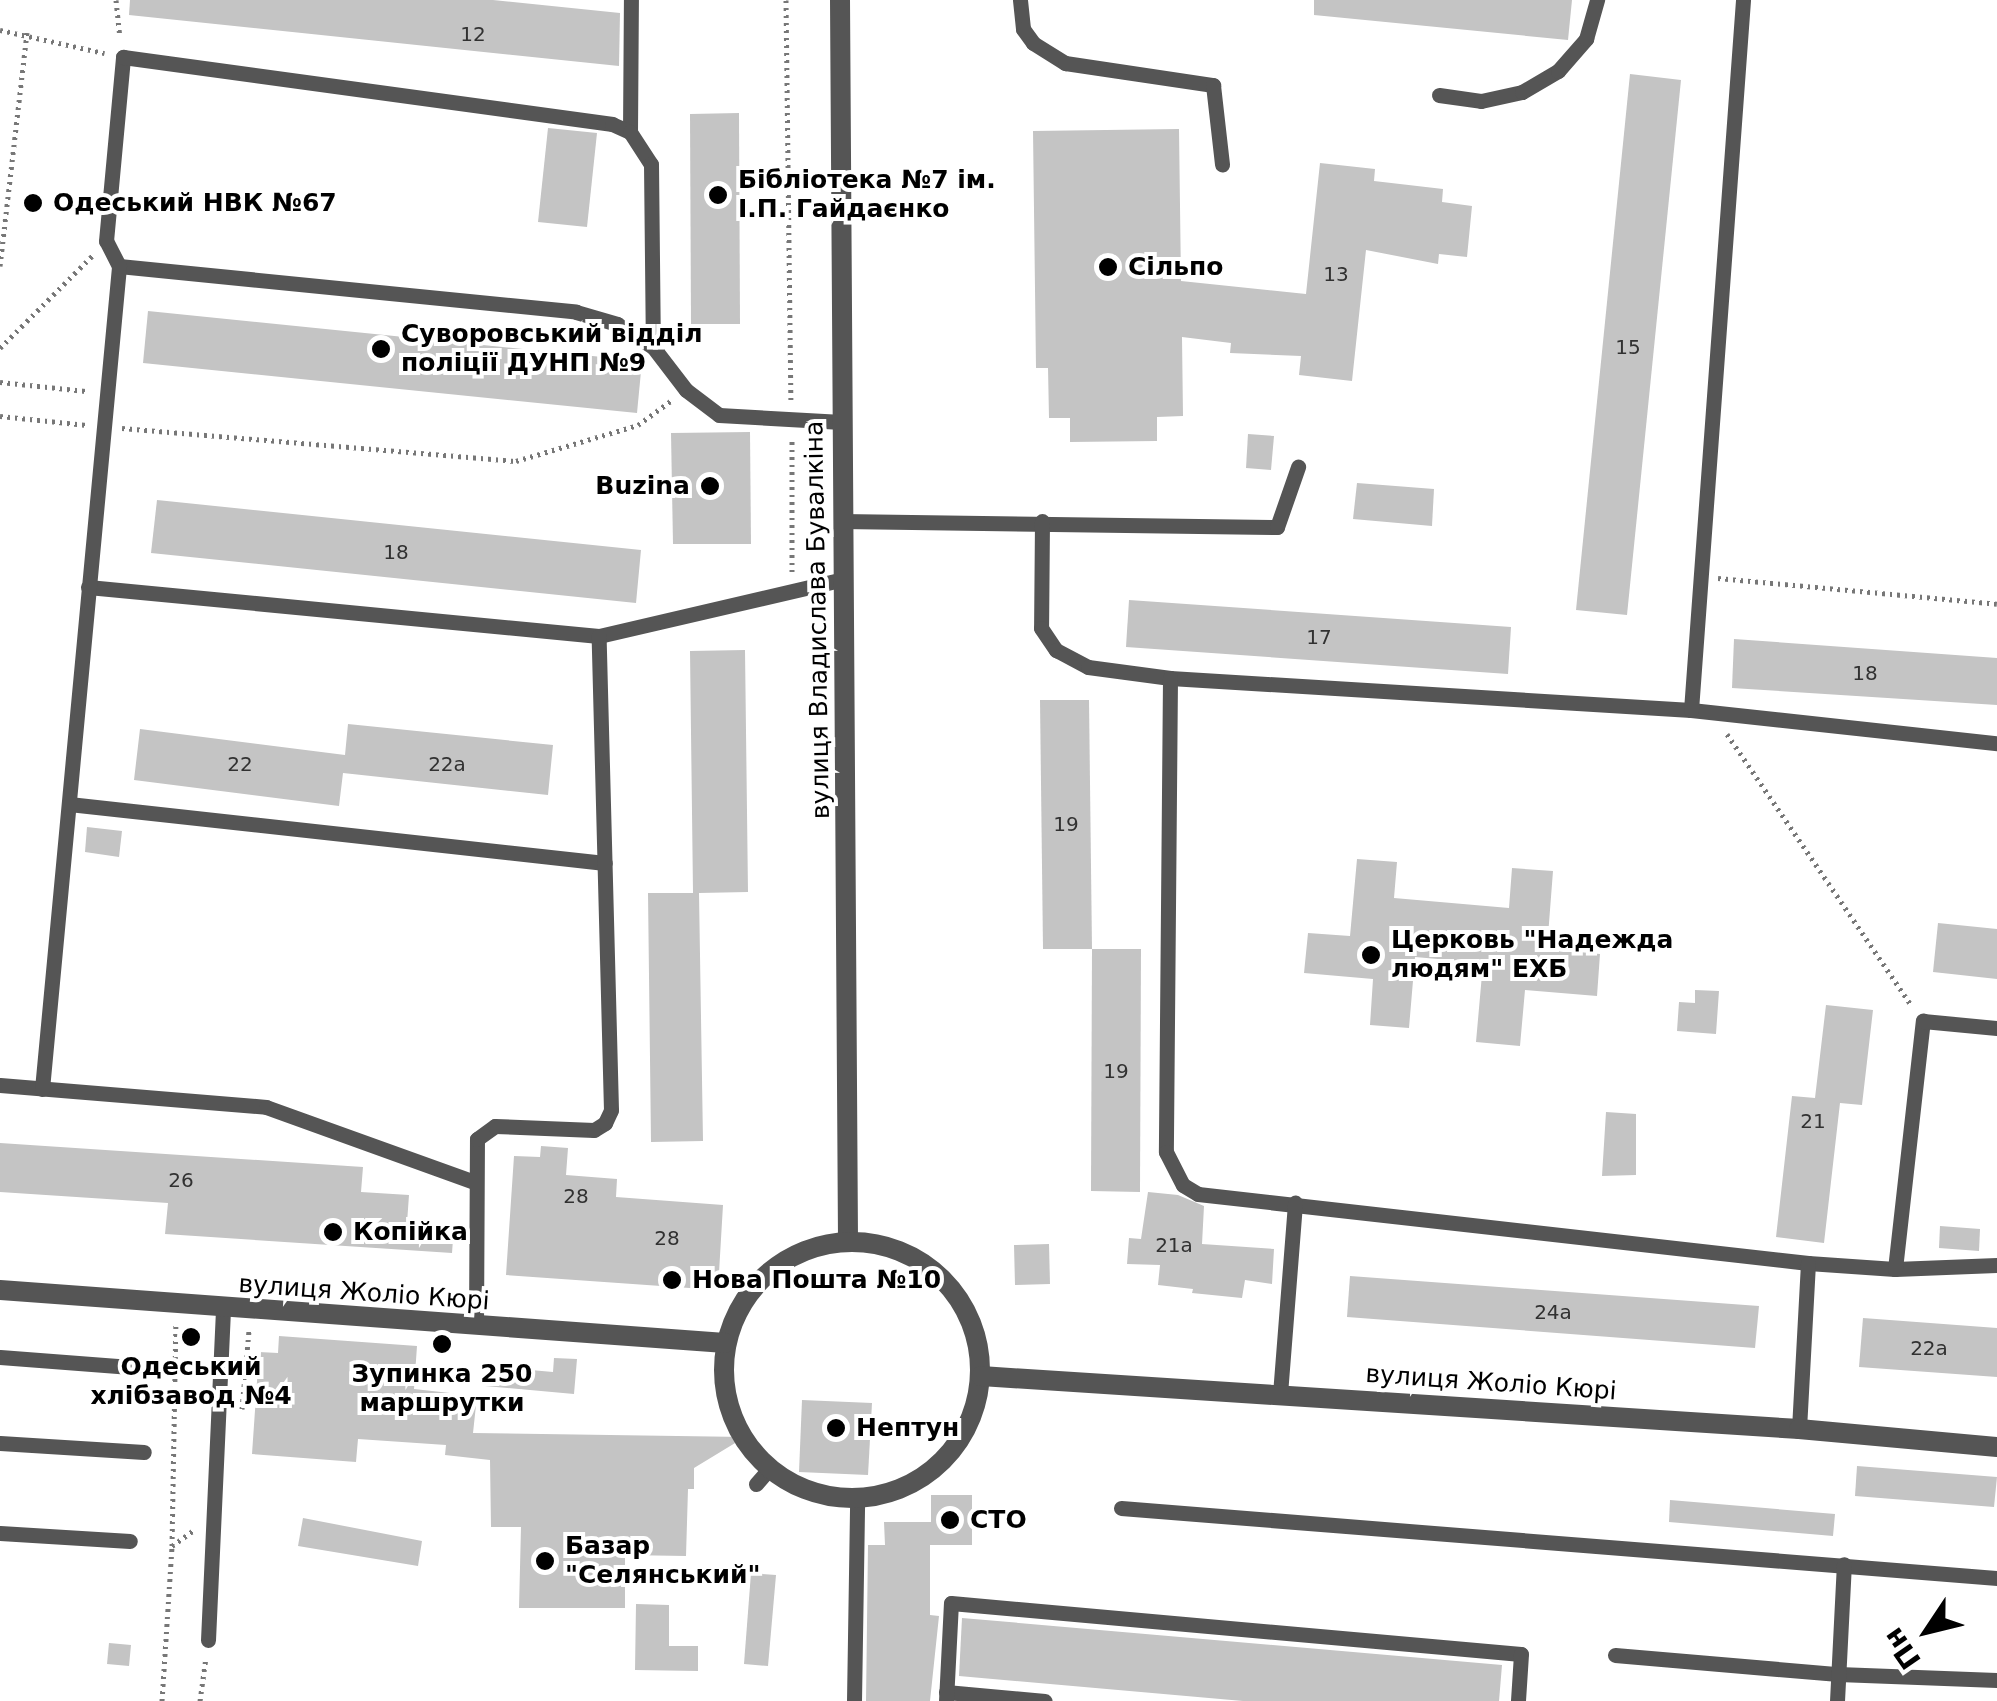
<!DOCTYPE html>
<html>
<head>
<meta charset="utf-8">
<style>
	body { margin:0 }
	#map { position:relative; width:1997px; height:1701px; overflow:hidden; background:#fff; font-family:"DejaVu Sans",sans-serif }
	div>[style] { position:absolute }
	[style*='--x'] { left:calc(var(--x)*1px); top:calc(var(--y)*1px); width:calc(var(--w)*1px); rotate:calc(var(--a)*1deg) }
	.building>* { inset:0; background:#c4c4c4 }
	.path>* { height:5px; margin-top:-2.5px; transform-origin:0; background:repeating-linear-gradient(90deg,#777 0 2.5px,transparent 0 7.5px) }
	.service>* { height:15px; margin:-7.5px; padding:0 7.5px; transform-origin:7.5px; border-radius:7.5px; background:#555 }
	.tertiary>* { height:20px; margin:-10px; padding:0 10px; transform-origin:10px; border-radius:10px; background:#555 }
	.tertiary>.ring { margin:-10px; padding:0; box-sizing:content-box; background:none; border:20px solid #555; border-radius:50% }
	.dots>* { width:28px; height:28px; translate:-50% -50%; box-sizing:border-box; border:5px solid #fff; border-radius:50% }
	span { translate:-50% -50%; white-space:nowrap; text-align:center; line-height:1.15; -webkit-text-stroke:8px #fff; paint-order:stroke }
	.number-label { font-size:20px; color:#313131 }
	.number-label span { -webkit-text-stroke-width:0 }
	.poi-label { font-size:25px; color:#000; font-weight:700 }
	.left { translate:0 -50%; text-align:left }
	.right { translate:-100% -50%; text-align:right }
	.street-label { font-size:25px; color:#000 }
	.north { position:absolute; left:1877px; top:1581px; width:100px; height:100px; -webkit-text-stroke:8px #fff; paint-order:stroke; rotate:235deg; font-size:28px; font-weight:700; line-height:40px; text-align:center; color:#000 }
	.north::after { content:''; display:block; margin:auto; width:35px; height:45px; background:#000; clip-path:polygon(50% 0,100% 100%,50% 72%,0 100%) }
</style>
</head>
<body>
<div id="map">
	<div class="building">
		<i style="clip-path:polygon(130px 0,493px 0,620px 13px,619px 66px,129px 15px)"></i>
		<i style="clip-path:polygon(1314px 0,1572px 0,1568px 40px,1314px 15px)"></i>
		<i style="clip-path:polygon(1630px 74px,1681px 80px,1627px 615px,1576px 610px)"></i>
		<i style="clip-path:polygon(739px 113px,740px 324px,691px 324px,690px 114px)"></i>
		<i style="clip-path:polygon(548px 128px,597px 133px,587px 227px,538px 222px)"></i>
		<i style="clip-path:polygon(1179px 129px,1181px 281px,1306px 294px,1320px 163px,1375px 169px,1374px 181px,1443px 189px,1442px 202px,1472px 206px,1467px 257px,1439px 254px,1438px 264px,1366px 250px,1352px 381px,1299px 375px,1301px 356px,1230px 353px,1231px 343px,1182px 337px,1183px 416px,1157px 417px,1157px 441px,1070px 442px,1070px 418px,1049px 418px,1048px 368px,1036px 368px,1033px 131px)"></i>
		<i style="clip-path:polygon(148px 311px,642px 361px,637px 413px,143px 363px)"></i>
		<i style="clip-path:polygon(750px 432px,751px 544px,673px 544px,671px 433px)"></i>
		<i style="clip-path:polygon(1248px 434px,1274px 436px,1271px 470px,1246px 468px)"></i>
		<i style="clip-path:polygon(1357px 483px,1434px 489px,1432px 526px,1353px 519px)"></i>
		<i style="clip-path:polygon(157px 500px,641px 550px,636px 603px,151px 553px)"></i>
		<i style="clip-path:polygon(1129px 600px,1511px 627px,1508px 674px,1126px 647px)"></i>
		<i style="clip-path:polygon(1734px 639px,1997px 658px,1997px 705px,1732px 688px)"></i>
		<i style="clip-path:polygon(745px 650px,748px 892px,699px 893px,703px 1141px,651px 1142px,648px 893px,693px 893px,690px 651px)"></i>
		<i style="clip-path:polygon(1040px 700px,1089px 700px,1092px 949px,1043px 949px)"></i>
		<i style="clip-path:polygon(348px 724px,553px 745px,548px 795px,343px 773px,339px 806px,134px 780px,140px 729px,345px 755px)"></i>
		<i style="clip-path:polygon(87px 827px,122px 831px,119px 857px,85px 852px)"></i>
		<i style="clip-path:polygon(1357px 859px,1397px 862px,1394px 898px,1509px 908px,1512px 868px,1553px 871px,1547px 949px,1600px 954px,1597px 996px,1525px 990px,1520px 1046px,1476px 1042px,1483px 963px,1415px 957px,1409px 1028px,1370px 1025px,1373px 979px,1304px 973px,1308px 933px,1350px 936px)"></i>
		<i style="clip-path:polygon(1938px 923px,1997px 929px,1997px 979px,1933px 972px)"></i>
		<i style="clip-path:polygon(1092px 949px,1141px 949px,1140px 1192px,1091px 1191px)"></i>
		<i style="clip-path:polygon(1695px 990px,1719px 991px,1716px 1034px,1677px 1031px,1679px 1002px,1695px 1003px)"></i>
		<i style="clip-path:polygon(1826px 1005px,1873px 1010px,1862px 1105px,1840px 1103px,1824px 1243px,1776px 1237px,1792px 1096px,1815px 1098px)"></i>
		<i style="clip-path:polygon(1606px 1112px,1636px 1114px,1636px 1175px,1602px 1176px)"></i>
		<i style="clip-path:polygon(0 1143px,363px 1167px,361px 1192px,409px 1195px,407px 1223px,454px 1226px,452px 1253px,165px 1234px,168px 1203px,0 1192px)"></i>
		<i style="clip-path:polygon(541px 1146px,568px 1148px,566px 1175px,617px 1179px,616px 1197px,723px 1205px,718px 1290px,506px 1275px,514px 1156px,540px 1157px)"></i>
		<i style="clip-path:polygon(1148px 1192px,1178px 1195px,1204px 1206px,1202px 1244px,1274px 1249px,1272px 1284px,1245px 1280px,1242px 1298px,1192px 1293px,1193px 1289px,1158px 1285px,1160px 1265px,1127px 1264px,1129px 1238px,1141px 1239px)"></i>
		<i style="clip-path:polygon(1940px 1226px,1980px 1229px,1979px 1251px,1939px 1248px)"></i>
		<i style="clip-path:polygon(1049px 1244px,1050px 1284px,1015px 1285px,1014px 1245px)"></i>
		<i style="clip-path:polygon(1350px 1276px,1759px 1306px,1755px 1348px,1347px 1317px)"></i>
		<i style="clip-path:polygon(1863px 1318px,1997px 1328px,1997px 1377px,1859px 1367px)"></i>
		<i style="clip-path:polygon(279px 1336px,417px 1346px,414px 1389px,477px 1396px,473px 1433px,745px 1437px,694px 1468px,694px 1489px,688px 1489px,686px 1556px,625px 1555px,625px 1608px,519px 1608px,521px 1527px,491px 1527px,490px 1460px,445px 1455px,446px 1445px,358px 1439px,356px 1462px,252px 1454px,259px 1352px,278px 1353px)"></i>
		<i style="clip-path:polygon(554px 1358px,577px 1359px,574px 1394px,485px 1386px,486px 1366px,553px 1372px)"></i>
		<i style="clip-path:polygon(802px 1400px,872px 1403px,868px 1475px,799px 1472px)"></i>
		<i style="clip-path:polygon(1857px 1466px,1997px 1477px,1994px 1507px,1855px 1496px)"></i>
		<i style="clip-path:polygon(931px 1495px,972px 1495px,972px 1545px,930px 1545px,930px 1615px,939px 1616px,930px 1701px,866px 1701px,868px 1545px,885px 1545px,884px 1522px,931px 1522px)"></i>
		<i style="clip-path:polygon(1670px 1500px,1835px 1514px,1833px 1536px,1669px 1522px)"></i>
		<i style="clip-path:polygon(303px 1518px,422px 1541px,418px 1566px,298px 1546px)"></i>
		<i style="clip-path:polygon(751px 1573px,776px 1575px,768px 1666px,744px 1664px)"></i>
		<i style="clip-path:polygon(636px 1604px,669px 1605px,669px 1646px,698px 1646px,698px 1671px,635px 1670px)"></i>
		<i style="clip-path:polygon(962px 1618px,1502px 1665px,1499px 1701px,1243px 1701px,959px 1676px)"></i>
		<i style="clip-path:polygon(109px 1643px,131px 1645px,129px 1666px,107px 1664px)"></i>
	</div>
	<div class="path">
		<i style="--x:116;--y:0;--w:36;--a:84"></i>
		<i style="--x:786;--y:0;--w:402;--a:89.3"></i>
		<i style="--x:0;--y:30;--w:107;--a:12.5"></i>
		<i style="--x:0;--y:266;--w:235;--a:-83.4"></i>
		<i style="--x:0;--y:348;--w:132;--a:-45"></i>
		<i style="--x:0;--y:382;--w:86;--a:6"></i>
		<i style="--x:0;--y:416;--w:87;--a:5.9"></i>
		<i style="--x:122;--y:428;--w:395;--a:4.8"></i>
		<i style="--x:516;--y:461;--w:127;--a:-16.4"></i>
		<i style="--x:638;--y:425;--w:42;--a:-36.3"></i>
		<i style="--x:792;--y:572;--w:134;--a:-90"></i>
		<i style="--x:1718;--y:578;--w:280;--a:5.3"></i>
		<i style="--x:1727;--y:734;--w:329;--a:55.8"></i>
		<i style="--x:242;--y:1409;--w:78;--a:-84.9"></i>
		<i style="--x:172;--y:1546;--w:27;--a:-36"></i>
		<i style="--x:162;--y:1701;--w:155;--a:-86.3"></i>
		<i style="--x:172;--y:1546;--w:223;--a:-89"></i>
		<i style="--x:200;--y:1701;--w:44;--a:-82.2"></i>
	</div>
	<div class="service">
		<i style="--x:1020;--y:0;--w:29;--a:84"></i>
		<i style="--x:1023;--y:29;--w:17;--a:54"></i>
		<i style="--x:1033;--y:43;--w:38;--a:32"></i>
		<i style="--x:1065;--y:63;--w:150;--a:8.5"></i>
		<i style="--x:1213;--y:85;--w:80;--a:83.5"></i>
		<i style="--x:1439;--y:95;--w:42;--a:8.1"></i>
		<i style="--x:1481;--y:101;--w:42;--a:-12.4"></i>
		<i style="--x:1522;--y:92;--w:42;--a:-30.3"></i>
		<i style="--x:1558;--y:71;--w:43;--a:-48.8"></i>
		<i style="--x:1586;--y:39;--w:41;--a:-74.2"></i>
		<i style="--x:630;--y:132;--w:132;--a:-89.6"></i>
		<i style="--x:119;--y:266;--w:459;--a:5.7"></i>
		<i style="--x:576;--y:312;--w:43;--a:16.3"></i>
		<i style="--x:617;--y:324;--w:43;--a:32.6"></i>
		<i style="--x:653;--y:347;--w:54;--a:52.5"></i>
		<i style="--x:686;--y:390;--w:41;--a:37.1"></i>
		<i style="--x:719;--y:415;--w:123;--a:3.3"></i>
		<i style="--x:841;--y:521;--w:436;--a:0.8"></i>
		<i style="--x:1277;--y:527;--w:64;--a:-70.7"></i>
		<i style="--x:1042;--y:521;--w:107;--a:90.5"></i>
		<i style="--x:1041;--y:628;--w:27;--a:56"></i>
		<i style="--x:1056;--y:650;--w:36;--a:28"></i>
		<i style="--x:1088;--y:667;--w:83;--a:7.6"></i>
		<i style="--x:1170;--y:678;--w:522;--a:3.51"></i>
		<i style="--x:1691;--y:710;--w:308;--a:6.2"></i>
		<i style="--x:88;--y:587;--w:513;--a:5.48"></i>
		<i style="--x:599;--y:636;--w:251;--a:-13.1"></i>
		<i style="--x:1170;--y:678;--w:474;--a:90.5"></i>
		<i style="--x:1166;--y:1152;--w:37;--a:63"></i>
		<i style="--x:1183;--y:1185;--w:17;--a:31"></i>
		<i style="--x:1198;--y:1194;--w:614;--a:6.45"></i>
		<i style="--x:1808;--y:1263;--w:87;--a:3.9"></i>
		<i style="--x:1895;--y:1269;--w:102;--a:-2.2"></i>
		<i style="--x:1691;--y:710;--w:712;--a:-85.81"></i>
		<i style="--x:69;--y:804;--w:539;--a:6.28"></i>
		<i style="--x:0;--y:1085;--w:267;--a:4.7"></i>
		<i style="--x:266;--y:1107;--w:221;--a:19.8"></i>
		<i style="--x:42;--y:1089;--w:827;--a:-84.65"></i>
		<i style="--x:119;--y:266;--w:28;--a:-117"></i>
		<i style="--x:106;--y:241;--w:185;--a:-84.7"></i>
		<i style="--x:123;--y:57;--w:494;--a:7.8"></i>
		<i style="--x:612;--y:124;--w:20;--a:24"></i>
		<i style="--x:630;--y:132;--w:38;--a:57"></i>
		<i style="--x:651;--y:164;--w:183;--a:89.4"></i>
		<i style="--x:1895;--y:1269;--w:250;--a:-83.6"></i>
		<i style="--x:1923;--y:1021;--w:74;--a:5.4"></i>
		<i style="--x:476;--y:1326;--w:187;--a:-89.7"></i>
		<i style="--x:477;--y:1139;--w:22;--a:-36"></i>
		<i style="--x:495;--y:1126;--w:99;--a:2.3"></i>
		<i style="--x:594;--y:1130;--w:13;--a:-32"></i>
		<i style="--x:605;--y:1123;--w:14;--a:-65"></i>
		<i style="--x:611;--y:1110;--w:474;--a:-91.5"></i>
		<i style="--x:0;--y:1357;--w:144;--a:4.4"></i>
		<i style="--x:1280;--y:1394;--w:192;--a:-85.5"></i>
		<i style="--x:1799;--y:1429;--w:166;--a:-86.9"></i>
		<i style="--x:0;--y:1443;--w:144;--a:3.6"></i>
		<i style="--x:756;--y:1484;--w:21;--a:-49"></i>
		<i style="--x:1121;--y:1508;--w:879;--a:4.57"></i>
		<i style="--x:0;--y:1533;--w:130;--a:3.5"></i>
		<i style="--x:208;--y:1640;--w:332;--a:-87.4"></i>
		<i style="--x:1615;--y:1655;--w:224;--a:4.9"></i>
		<i style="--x:1838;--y:1674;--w:159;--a:2.2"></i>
		<i style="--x:946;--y:1692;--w:99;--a:5.2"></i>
		<i style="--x:854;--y:1701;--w:201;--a:-89.1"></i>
		<i style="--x:946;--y:1701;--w:98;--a:-87.1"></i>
		<i style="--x:951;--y:1603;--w:572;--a:5.11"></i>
		<i style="--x:1521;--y:1654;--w:47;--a:93.7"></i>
		<i style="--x:1837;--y:1701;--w:137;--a:-87.1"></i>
	</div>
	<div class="tertiary">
		<i style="--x:840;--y:0;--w:1240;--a:89.63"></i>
		<i class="ring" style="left:724px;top:1242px;width:236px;height:236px"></i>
		<i style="--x:0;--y:1290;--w:727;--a:4.18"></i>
		<i style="--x:981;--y:1376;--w:820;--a:3.71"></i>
		<i style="--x:1799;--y:1429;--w:199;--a:5.2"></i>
	</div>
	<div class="dots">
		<i style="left:718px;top:195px;background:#000"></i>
		<i style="left:33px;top:203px;background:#000"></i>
		<i style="left:1108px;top:267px;background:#000"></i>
		<i style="left:381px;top:349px;background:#000"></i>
		<i style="left:710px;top:486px;background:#000"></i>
		<i style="left:1371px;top:955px;background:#000"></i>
		<i style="left:333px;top:1232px;background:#000"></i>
		<i style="left:672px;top:1280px;background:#000"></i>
		<i style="left:191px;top:1337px;background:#000"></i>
		<i style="left:442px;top:1344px;background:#000"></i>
		<i style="left:836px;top:1428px;background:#000"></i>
		<i style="left:950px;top:1520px;background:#000"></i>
		<i style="left:545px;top:1561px;background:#000"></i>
	</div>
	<div class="number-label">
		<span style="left:473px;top:34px">12</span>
		<span style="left:1336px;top:274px">13</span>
		<span style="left:1628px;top:347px">15</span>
		<span style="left:396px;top:552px">18</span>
		<span style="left:1319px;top:637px">17</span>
		<span style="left:1865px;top:673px">18</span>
		<span style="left:240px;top:764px">22</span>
		<span style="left:447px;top:764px">22а</span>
		<span style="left:1066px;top:824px">19</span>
		<span style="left:1116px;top:1071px">19</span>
		<span style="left:1813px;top:1121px">21</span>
		<span style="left:181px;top:1180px">26</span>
		<span style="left:576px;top:1196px">28</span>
		<span style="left:667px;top:1238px">28</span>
		<span style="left:1174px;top:1245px">21а</span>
		<span style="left:1553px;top:1312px">24а</span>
		<span style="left:1929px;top:1348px">22а</span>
	</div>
	<div class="poi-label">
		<span class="left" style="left:738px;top:195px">Бібліотека №7 ім.<br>І.П. Гайдаєнко</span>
		<span class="left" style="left:53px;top:203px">Одеський НВК №67</span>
		<span class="left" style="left:1128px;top:267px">Сільпо</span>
		<span class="left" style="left:401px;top:349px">Суворовський відділ<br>поліції ДУНП №9</span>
		<span class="right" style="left:690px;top:486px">Buzina</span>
		<span class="left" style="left:1391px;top:955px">Церковь "Надежда<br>людям" ЕХБ</span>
		<span class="left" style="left:353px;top:1232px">Копійка</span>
		<span class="left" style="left:692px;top:1280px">Нова Пошта №10</span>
		<span style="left:191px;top:1382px">Одеський<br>хлібзавод №4</span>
		<span style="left:442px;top:1389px">Зупинка 250<br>маршрутки</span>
		<span class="left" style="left:856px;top:1428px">Нептун</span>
		<span class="left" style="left:970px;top:1520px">СТО</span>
		<span class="left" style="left:565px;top:1561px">Базар<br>"Селянський"</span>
	</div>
	<div class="street-label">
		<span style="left:818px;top:620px;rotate:-91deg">вулиця Владислава Бувалкіна</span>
		<span style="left:364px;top:1293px;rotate:4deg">вулиця Жоліо Кюрі</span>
		<span style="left:1491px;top:1383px;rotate:4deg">вулиця Жоліо Кюрі</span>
	</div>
	<div class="north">Пн</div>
</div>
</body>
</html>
